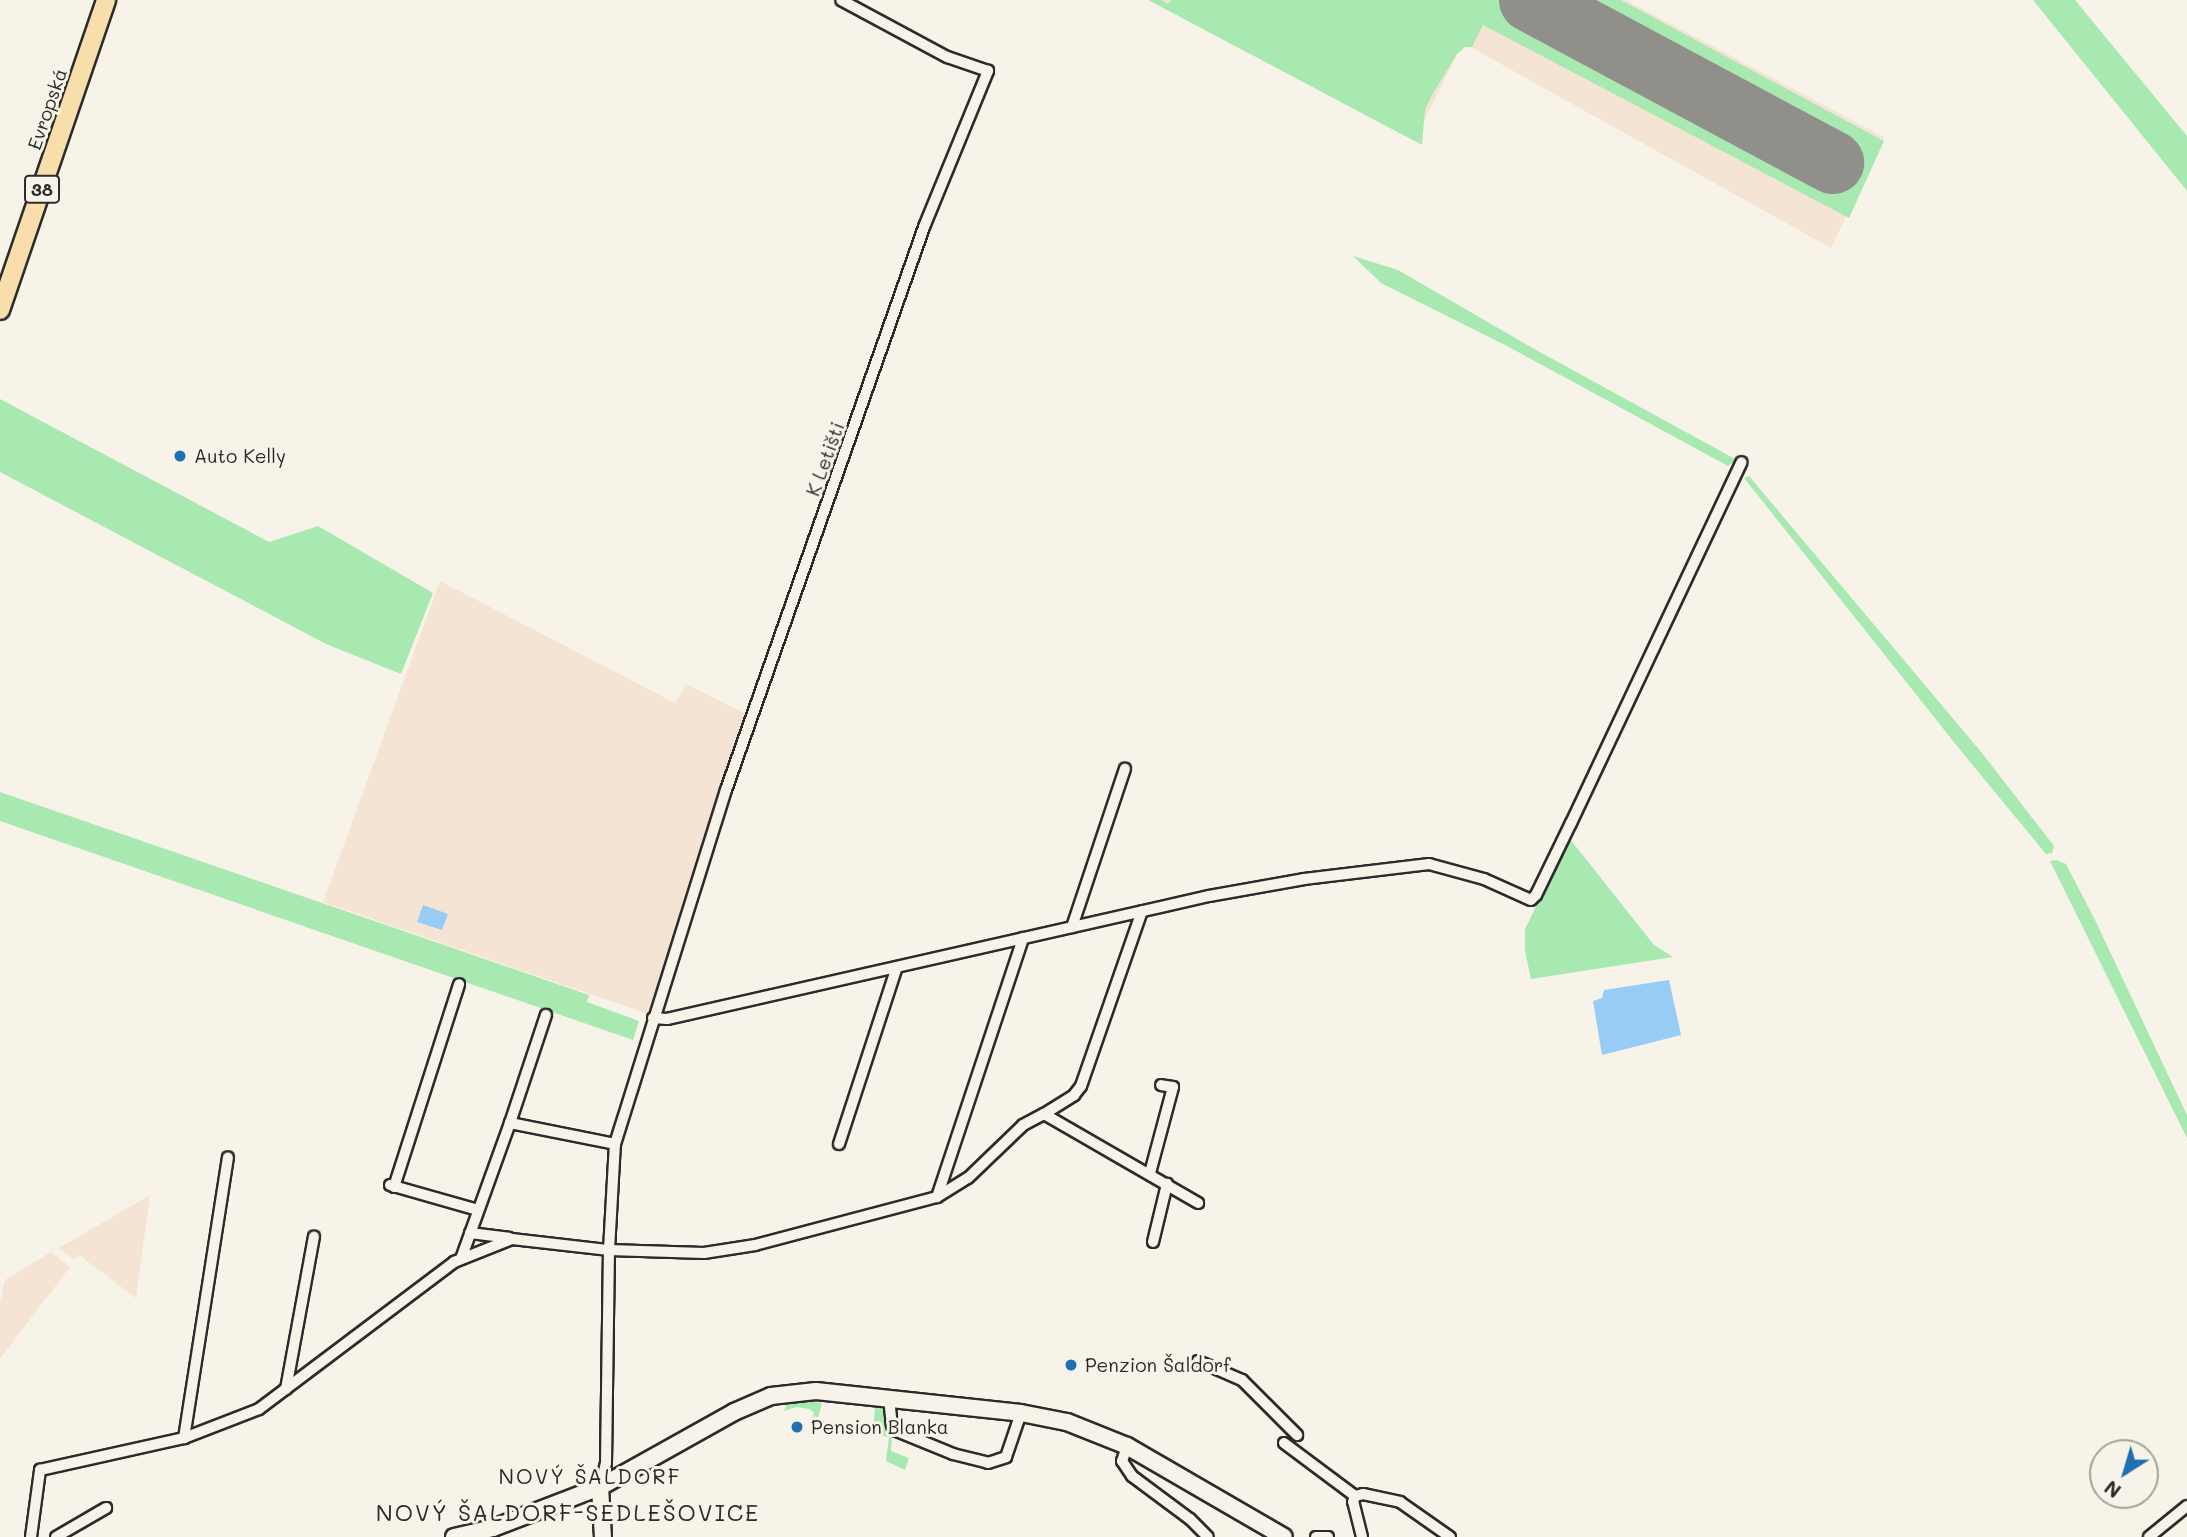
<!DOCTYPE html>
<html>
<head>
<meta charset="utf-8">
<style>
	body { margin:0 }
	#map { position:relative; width:2187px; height:1537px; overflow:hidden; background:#f7f3e8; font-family:Mali,sans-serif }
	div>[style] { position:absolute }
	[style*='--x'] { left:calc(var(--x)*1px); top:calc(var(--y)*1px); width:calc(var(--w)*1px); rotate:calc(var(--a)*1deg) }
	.built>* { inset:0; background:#f5e4d3 }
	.green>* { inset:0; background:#a8e9b1 }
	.water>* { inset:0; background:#96ccf5 }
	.runway>* { height:63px; margin:-31.5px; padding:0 31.5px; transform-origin:31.5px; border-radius:31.5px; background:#918f8a }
	.roads { filter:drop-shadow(2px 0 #2b2b2b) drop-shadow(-2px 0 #2b2b2b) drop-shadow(0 2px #2b2b2b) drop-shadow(0 -2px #2b2b2b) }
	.street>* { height:10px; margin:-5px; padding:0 5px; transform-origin:5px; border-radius:5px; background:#f7f3e8 }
	.secondary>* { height:16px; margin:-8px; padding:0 8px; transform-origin:8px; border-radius:8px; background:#f7f3e8 }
	.primary>* { height:18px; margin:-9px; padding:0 9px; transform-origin:9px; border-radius:9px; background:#f8deab }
	.dots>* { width:19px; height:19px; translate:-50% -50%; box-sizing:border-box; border:4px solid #f7f3e8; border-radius:50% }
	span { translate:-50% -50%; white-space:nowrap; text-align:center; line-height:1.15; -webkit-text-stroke:6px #f7f3e8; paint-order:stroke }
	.shield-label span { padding:2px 5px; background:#f7f3e8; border:2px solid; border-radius:5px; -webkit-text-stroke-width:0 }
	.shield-label { font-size:18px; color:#2b2b2b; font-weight:700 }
	.street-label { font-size:19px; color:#2b2b2b }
	.poi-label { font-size:19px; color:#2b2b2b }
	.left { translate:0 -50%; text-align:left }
	.neighbourhood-label { font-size:21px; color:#2b2b2b; letter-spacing:2px }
	.quarter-label { font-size:23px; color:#2b2b2b; letter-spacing:2px }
	.north { position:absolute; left:2089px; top:1439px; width:70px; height:70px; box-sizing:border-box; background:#f7f3e8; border:2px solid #a5a39c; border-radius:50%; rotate:217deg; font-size:19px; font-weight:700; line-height:28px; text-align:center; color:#2b2b2b }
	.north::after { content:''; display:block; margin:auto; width:24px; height:32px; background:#1f6fb2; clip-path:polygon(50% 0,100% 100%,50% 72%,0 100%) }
</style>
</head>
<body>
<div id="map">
	<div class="built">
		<i style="clip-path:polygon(1149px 0,1626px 0,1884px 137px,1831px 248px,1463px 43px,1416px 137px)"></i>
		<i style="clip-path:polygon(440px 581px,675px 703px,686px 684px,748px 715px,648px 1014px,323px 902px)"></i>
		<i style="clip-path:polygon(150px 1195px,136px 1298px,79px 1255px,74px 1260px,59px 1248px)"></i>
		<i style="clip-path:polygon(51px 1252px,70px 1267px,0 1359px,0 1302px,5px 1280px)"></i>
	</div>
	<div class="green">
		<i style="clip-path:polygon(1148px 0,1161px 0,1168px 4px,1171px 0,1621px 0,1884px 141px,1849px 218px,1483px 25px,1472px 47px,1465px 47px,1457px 54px,1432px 95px,1425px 110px,1422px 145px)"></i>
		<i style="clip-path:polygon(2033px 0,2075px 0,2187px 136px,2187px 191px)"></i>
		<i style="clip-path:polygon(1353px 256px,1398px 270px,1536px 350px,1737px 460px,1728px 466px,1507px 346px,1381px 283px)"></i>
		<i style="clip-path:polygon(0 399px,269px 542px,318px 526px,433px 593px,401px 674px,326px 644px,0 472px)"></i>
		<i style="clip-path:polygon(1749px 476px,1982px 753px,2054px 846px,2052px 853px,2046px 854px,1961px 751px,1744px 478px)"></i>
		<i style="clip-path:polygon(0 792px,589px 995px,587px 1002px,639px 1021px,633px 1040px,0 821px)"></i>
		<i style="clip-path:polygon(1573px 830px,1570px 839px,1654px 945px,1673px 957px,1531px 979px,1525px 951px,1525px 929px)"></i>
		<i style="clip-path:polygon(2056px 860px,2066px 864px,2096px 922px,2187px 1115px,2187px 1138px,2050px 861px)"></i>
		<i style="clip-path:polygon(795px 1399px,822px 1403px,815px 1429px,812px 1424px,814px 1412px,809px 1409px,797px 1407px,784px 1411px,788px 1402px)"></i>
		<i style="clip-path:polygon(875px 1408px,889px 1409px,891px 1428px,926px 1447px,899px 1437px,892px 1438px,891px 1451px,909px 1458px,905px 1470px,886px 1461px,889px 1437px,873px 1434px)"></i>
	</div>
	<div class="water">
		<i style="clip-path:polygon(423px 905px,448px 914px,442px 930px,417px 922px)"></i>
		<i style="clip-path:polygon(1669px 980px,1681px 1035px,1602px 1055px,1593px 1001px,1602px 998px,1604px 990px)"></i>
	</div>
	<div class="runway">
		<i style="--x:1530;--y:0;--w:343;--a:28.2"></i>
	</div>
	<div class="roads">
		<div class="street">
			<i style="--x:1072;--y:927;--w:167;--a:-71.5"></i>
			<i style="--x:653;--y:1018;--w:14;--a:4"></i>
			<i style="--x:667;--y:1019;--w:556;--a:-12.79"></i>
			<i style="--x:1209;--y:896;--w:97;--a:-10.1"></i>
			<i style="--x:1304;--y:879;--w:126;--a:-6.8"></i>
			<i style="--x:1429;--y:864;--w:57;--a:15.3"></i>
			<i style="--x:1484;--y:879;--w:51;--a:24.1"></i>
			<i style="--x:1531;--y:900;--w:7;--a:-45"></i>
			<i style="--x:1536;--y:895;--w:80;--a:-64.1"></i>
			<i style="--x:1571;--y:823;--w:399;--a:-64.7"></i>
			<i style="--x:1044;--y:1114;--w:36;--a:-32"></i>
			<i style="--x:1074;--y:1095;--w:11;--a:-52"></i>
			<i style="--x:1081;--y:1086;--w:185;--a:-70.8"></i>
			<i style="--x:510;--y:1123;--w:114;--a:-71.6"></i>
			<i style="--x:839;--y:1144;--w:186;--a:-71.9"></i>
			<i style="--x:1150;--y:1173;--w:89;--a:-75"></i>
			<i style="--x:1173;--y:1087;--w:12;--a:-171"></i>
			<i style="--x:390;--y:1185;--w:91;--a:15.9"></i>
			<i style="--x:394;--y:1187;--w:213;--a:-72.2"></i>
			<i style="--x:937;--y:1197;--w:273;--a:-71.6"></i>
			<i style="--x:470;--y:1233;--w:39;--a:7"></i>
			<i style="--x:1153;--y:1242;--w:60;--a:-76.4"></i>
			<i style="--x:461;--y:1259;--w:145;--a:-70.2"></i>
			<i style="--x:510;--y:1123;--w:107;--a:11.3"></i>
			<i style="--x:1198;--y:1361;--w:48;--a:23.4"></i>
			<i style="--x:1242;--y:1380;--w:78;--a:45"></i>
			<i style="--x:286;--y:1389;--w:155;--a:-79.6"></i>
			<i style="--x:889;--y:1398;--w:27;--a:84"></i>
			<i style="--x:892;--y:1425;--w:8;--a:50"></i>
			<i style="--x:897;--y:1431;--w:61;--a:22.3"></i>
			<i style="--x:953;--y:1454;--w:36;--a:14"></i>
			<i style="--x:988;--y:1463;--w:19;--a:-18"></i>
			<i style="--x:1006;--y:1457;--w:46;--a:-71.2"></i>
			<i style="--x:184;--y:1438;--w:284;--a:-81.1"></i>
			<i style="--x:1284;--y:1443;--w:89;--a:36.7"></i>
			<i style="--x:1127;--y:1446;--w:16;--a:108"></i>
			<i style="--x:1122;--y:1461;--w:18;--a:56"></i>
			<i style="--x:1132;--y:1476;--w:72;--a:36.6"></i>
			<i style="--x:1190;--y:1519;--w:25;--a:45"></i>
			<i style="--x:600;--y:1487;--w:25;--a:-76"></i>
			<i style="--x:606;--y:1463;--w:213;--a:-89.2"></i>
			<i style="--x:609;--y:1250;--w:106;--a:-86.8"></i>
			<i style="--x:615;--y:1144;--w:371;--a:-72.6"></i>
			<i style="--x:726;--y:790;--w:597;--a:-70.62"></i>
			<i style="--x:924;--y:227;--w:169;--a:-67.7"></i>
			<i style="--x:988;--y:71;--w:43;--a:-161.1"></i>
			<i style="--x:947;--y:57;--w:120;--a:-151.7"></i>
			<i style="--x:31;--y:1537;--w:68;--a:-82.3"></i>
			<i style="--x:40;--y:1470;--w:148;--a:-12.5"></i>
			<i style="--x:184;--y:1438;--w:80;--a:-21.1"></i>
			<i style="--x:259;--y:1409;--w:244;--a:-37"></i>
			<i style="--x:454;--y:1262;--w:62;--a:-21.6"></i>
			<i style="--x:512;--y:1239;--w:98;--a:6.5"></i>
			<i style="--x:609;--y:1250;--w:95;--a:1.8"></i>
			<i style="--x:704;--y:1253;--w:52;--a:-8.9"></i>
			<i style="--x:755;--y:1245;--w:188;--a:-14.8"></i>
			<i style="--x:937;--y:1197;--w:36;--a:-32"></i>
			<i style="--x:968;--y:1178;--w:76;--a:-43.9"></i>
			<i style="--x:1023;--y:1125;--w:24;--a:-28"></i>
			<i style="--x:1044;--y:1114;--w:178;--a:30"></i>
			<i style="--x:56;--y:1537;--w:58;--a:-30.1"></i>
			<i style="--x:1316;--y:1537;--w:12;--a:0"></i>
			<i style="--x:1362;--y:1537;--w:36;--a:-104"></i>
			<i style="--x:1353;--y:1502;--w:6;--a:-72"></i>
			<i style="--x:1355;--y:1496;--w:8;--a:-14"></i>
			<i style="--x:1363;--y:1494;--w:38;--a:12"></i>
			<i style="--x:1400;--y:1502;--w:61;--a:35"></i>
			<i style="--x:2149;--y:1537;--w:49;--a:-39.2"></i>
		</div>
		<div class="secondary">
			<i style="--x:600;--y:1487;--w:50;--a:86.6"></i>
			<i style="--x:454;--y:1537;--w:40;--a:-13"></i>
			<i style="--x:493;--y:1528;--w:115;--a:-21"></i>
			<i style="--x:600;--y:1487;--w:154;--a:-29.2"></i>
			<i style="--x:734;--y:1412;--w:40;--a:-23.4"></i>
			<i style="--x:771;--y:1396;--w:45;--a:-6.3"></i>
			<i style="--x:816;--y:1391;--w:206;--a:6.1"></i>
			<i style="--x:1021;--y:1413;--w:47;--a:11.1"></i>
			<i style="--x:1067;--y:1422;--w:65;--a:21.8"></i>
			<i style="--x:1127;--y:1446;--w:181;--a:30.1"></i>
		</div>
		<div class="primary">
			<i style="--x:0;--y:310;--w:328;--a:-71.1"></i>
		</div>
	</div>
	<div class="dots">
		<i style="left:180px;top:456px;background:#1f6fb2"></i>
		<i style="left:1071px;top:1365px;background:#1f6fb2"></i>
		<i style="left:797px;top:1427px;background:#1f6fb2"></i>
	</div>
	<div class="shield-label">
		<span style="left:42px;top:189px">38</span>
	</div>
	<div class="street-label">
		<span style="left:47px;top:109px;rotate:-71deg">Evropská</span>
		<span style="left:825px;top:459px;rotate:-70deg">K Letišti</span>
	</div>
	<div class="poi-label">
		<span class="left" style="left:194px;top:456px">Auto Kelly</span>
		<span class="left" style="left:1085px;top:1365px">Penzion Šaldorf</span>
		<span class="left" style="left:811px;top:1427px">Pension Blanka</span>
	</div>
	<div class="neighbourhood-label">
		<span style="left:590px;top:1476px">NOVÝ ŠALDORF</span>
	</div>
	<div class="quarter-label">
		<span style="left:568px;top:1512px">NOVÝ ŠALDORF-SEDLEŠOVICE</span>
	</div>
	<div class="north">N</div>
</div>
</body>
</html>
